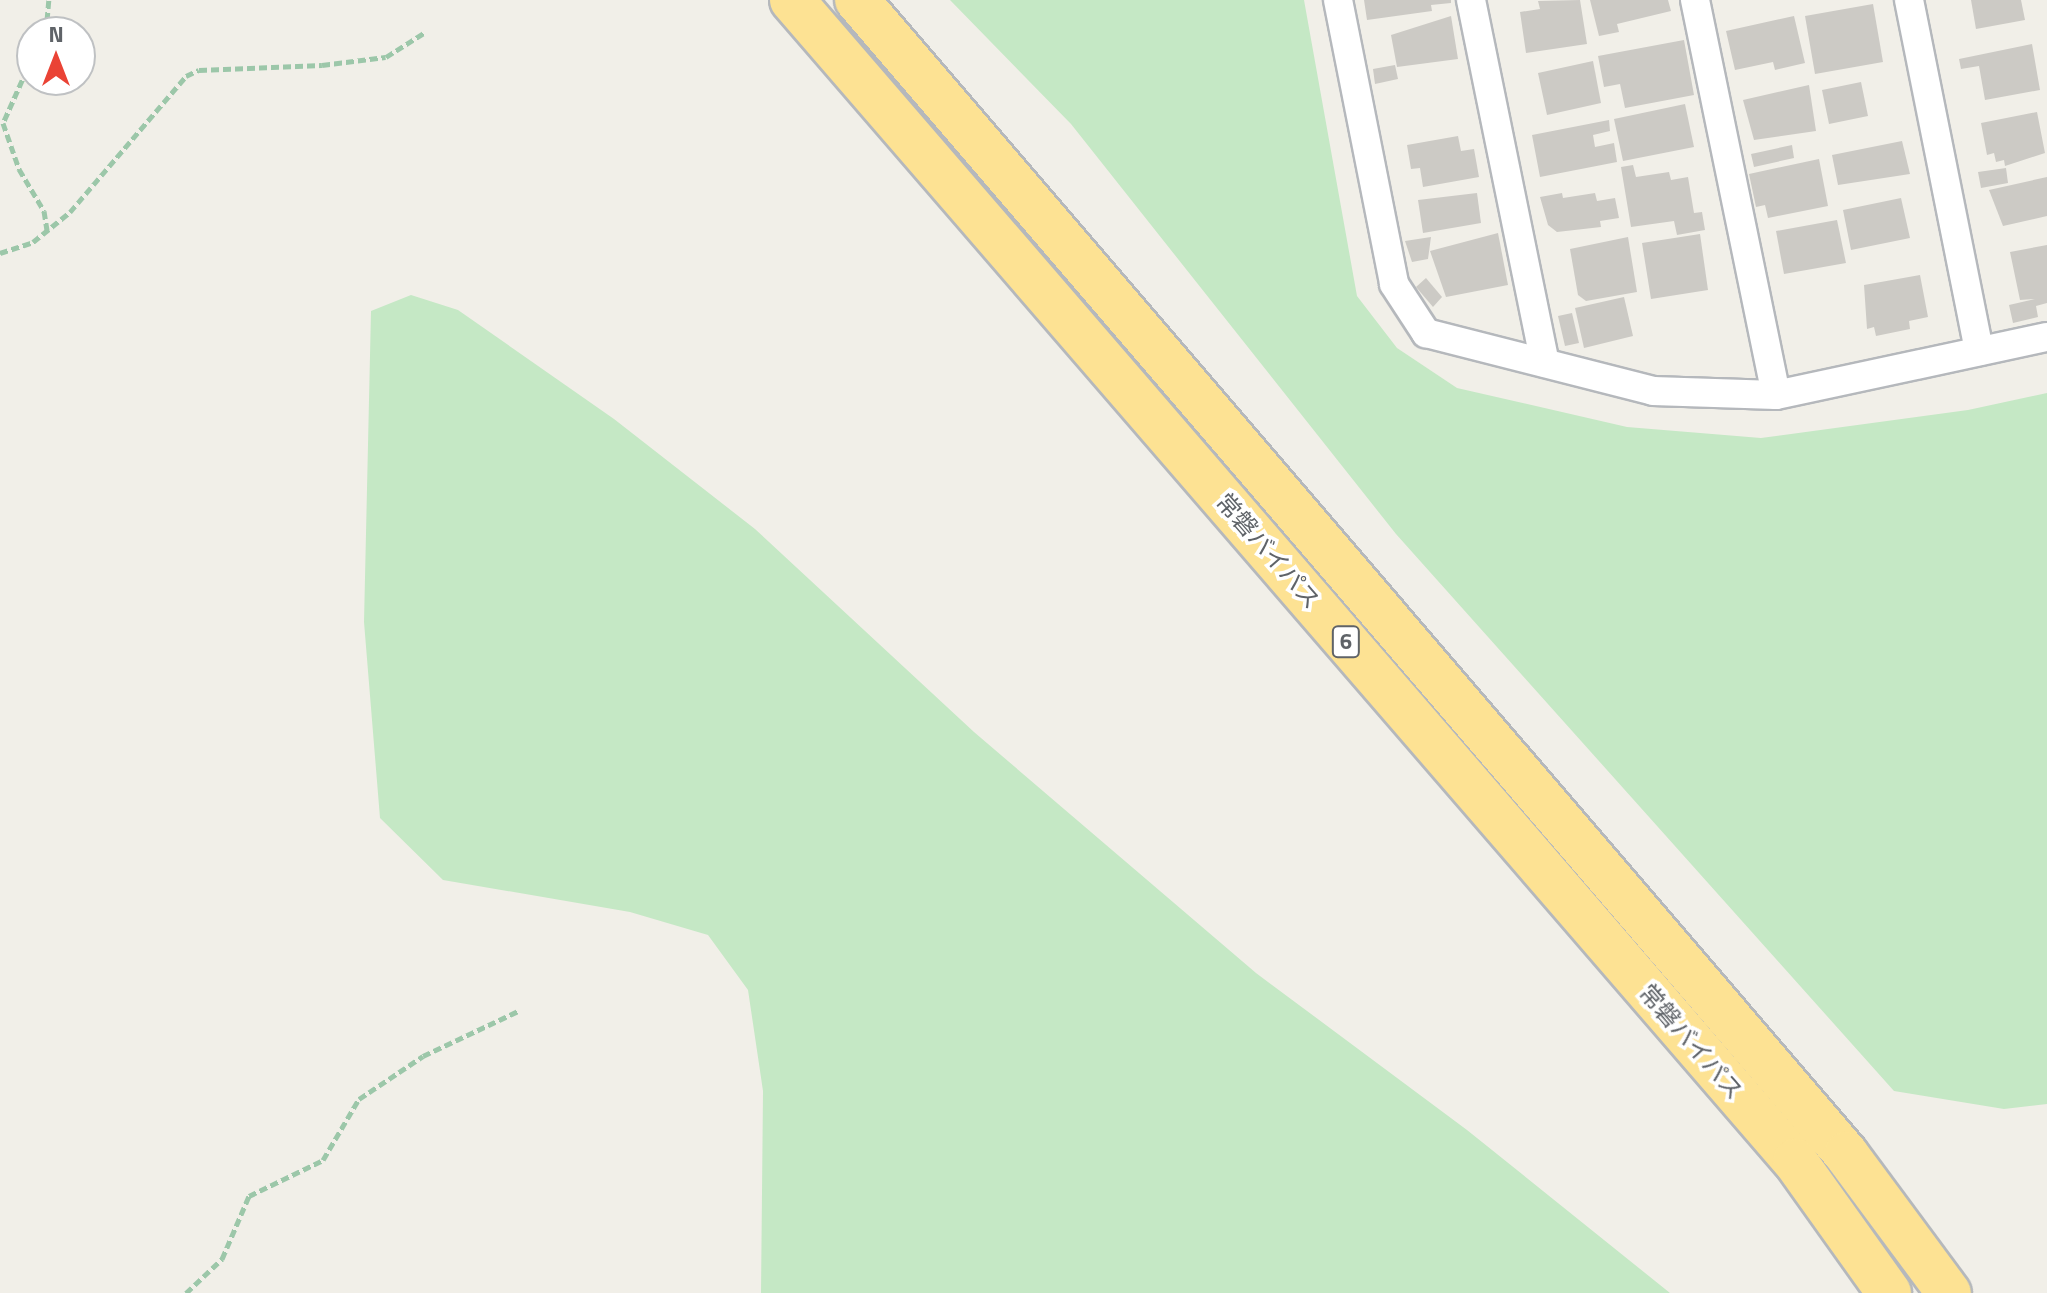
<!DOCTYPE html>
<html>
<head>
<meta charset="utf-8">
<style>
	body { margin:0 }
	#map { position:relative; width:2047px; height:1293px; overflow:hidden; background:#f1efe8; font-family:"Titillium Web","Noto Sans JP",sans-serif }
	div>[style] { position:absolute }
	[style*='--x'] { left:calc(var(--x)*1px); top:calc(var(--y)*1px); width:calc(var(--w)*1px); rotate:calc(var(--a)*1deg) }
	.green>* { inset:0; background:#c5e8c5 }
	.building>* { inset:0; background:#cccac5 }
	.path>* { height:5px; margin-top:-2.5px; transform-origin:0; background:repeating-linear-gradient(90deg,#9cc7a9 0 8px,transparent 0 12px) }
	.roads { filter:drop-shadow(2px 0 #b5b8bc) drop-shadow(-2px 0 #b5b8bc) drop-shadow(0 2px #b5b8bc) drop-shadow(0 -2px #b5b8bc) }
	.street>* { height:28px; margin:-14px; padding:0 14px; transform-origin:14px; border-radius:14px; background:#fff }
	.highway>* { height:44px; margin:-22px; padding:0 22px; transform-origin:22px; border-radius:22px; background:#fde293 }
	span { translate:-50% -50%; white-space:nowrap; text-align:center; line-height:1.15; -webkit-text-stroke:7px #fff; paint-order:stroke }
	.shield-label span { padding:2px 6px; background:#fff; border:2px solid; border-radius:6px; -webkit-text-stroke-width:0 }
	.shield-label { font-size:22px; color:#5f6368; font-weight:700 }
	.street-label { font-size:24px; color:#5f6368 }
	.north { position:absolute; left:16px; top:16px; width:80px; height:80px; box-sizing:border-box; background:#fff; border:2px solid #bfc1c3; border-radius:50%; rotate:0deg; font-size:22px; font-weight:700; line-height:32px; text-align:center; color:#5f6368 }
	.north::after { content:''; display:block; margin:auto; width:28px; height:36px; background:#ea4335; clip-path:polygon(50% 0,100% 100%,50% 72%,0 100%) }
</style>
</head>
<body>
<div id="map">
	<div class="green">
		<i style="clip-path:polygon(950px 0,1304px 0,1357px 296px,1397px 348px,1457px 388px,1627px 427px,1761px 438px,1968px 410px,2047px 393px,2047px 1104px,2004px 1109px,1894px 1091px,1396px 534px,1071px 124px)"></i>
		<i style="clip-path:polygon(411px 295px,458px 310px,614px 419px,755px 529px,974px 732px,1256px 973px,1467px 1130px,1670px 1293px,761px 1293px,763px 1091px,748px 990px,708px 935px,630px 912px,443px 880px,380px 818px,364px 622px,371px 311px)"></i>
	</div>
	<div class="building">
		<i style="clip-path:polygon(1364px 0,1451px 0,1451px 3px,1431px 5px,1432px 11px,1367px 20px)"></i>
		<i style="clip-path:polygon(1580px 0,1587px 44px,1526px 53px,1520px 12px,1540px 9px,1538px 1px)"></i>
		<i style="clip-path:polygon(1590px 0,1668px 0,1671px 11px,1617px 24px,1619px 32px,1599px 36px)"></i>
		<i style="clip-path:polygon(1971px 0,2021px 0,2025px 20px,1976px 29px)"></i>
		<i style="clip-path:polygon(1873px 4px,1883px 62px,1815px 74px,1805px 16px)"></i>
		<i style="clip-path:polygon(1451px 16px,1458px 59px,1397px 67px,1391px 35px)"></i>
		<i style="clip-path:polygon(1794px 16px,1805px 63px,1775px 70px,1773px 62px,1735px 70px,1726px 31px)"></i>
		<i style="clip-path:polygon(1684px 40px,1694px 95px,1625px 108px,1620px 84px,1604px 87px,1598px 56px)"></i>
		<i style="clip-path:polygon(2032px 44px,2040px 90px,1985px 100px,1979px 66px,1961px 69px,1959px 59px)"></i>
		<i style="clip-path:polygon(1593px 61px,1601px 103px,1547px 115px,1538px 73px)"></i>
		<i style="clip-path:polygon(1395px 65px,1398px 79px,1375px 84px,1373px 69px)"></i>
		<i style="clip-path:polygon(1861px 82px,1868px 116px,1829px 124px,1822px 90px)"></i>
		<i style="clip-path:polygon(1809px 85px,1816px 131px,1754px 140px,1743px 100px)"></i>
		<i style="clip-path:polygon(1685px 104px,1694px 147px,1623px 161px,1614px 119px)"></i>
		<i style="clip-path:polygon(2037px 112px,2045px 153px,2005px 166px,2004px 160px,1996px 162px,1994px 153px,1987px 155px,1981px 123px)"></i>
		<i style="clip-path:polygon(1609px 120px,1610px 131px,1593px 135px,1595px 147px,1614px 143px,1617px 162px,1540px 177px,1532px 135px)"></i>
		<i style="clip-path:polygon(1458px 136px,1461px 151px,1474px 149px,1479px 177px,1423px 187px,1420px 168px,1411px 169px,1407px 145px)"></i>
		<i style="clip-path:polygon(1902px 141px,1910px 174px,1838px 185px,1832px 155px)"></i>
		<i style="clip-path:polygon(1792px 145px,1794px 158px,1754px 167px,1751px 154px)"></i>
		<i style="clip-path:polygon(1819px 159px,1828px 206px,1768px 218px,1765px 205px,1756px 207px,1749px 174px)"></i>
		<i style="clip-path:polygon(1633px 165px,1636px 177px,1669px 172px,1671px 180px,1688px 177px,1694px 213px,1702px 212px,1705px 230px,1677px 235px,1674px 221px,1631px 227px,1621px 167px)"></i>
		<i style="clip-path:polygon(2006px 168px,2008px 183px,1981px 188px,1978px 172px)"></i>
		<i style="clip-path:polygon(2047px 177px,2047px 216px,2003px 226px,1989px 190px)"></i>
		<i style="clip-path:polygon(1477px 193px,1481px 223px,1423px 233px,1418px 200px)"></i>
		<i style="clip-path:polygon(1562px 193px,1563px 198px,1595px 193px,1597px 201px,1615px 198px,1619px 218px,1600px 221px,1601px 227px,1557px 232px,1548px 225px,1540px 197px)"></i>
		<i style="clip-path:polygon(1901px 198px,1910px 238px,1851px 250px,1843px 210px)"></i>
		<i style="clip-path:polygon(1837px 220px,1846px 263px,1784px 274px,1776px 231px)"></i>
		<i style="clip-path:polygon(1498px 233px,1508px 285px,1446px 297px,1430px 251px)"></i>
		<i style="clip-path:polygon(1700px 234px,1708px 290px,1651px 299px,1642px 243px)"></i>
		<i style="clip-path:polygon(1431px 237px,1428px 259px,1412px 262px,1405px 241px)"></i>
		<i style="clip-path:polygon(1628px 237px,1637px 292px,1586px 301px,1578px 295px,1570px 249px)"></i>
		<i style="clip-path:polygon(2047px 245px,2047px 303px,2036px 306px,2038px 317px,2013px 323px,2009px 305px,2035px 299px,2020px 300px,2010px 252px)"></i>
		<i style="clip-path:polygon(1920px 275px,1928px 317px,1909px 321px,1910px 329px,1876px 336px,1874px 327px,1867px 329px,1864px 285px)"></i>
		<i style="clip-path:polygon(1426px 278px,1442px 297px,1433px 307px,1416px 287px)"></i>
		<i style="clip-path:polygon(1624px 297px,1633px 336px,1584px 348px,1575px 308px)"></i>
		<i style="clip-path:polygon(1572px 313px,1579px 343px,1565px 346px,1558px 316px)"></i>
	</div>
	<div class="path">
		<i style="--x:46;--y:32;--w:32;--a:-85"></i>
		<i style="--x:32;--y:58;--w:71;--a:114"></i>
		<i style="--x:3;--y:123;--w:49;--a:70.8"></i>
		<i style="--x:19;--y:169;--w:49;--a:59.2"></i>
		<i style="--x:44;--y:211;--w:20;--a:81"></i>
		<i style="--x:0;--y:253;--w:35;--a:-18"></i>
		<i style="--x:33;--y:242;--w:48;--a:-39"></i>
		<i style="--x:70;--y:212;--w:179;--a:-49.5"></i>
		<i style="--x:186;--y:76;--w:14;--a:-25"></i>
		<i style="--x:199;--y:70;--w:123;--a:-2.3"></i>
		<i style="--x:322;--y:65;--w:64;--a:-7.1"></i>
		<i style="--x:386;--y:57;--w:45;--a:-32.3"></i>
		<i style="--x:186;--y:1293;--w:50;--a:-43.4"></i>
		<i style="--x:222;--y:1259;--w:69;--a:-66.8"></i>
		<i style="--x:249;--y:1196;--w:82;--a:-25.9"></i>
		<i style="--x:323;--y:1160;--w:71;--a:-59.5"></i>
		<i style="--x:359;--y:1099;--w:77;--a:-33.9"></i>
		<i style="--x:423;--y:1056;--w:105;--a:-25.3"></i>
	</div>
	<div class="roads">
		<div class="street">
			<i style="--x:1338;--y:0;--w:289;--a:78.8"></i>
			<i style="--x:1394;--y:284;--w:59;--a:56.9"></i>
			<i style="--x:1426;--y:333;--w:234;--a:14.3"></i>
			<i style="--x:1653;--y:391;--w:123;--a:1.9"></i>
			<i style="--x:1776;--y:395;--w:277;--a:-12.1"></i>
			<i style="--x:1471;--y:0;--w:370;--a:78.5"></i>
			<i style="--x:1695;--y:0;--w:403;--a:78.4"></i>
			<i style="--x:1909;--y:0;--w:358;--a:78.7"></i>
		</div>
		<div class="highway">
			<i style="--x:792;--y:0;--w:1534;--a:49.18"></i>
			<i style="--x:1795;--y:1161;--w:162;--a:54.5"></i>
			<i style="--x:857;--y:0;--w:1520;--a:49.4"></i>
			<i style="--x:1846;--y:1154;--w:173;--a:53.5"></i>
		</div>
	</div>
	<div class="shield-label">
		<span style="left:1346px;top:642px">6</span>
	</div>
	<div class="street-label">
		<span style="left:1268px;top:551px;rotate:49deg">常磐バイパス</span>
		<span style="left:1691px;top:1042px;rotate:49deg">常磐バイパス</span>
	</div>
	<div class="north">N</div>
</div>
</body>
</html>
